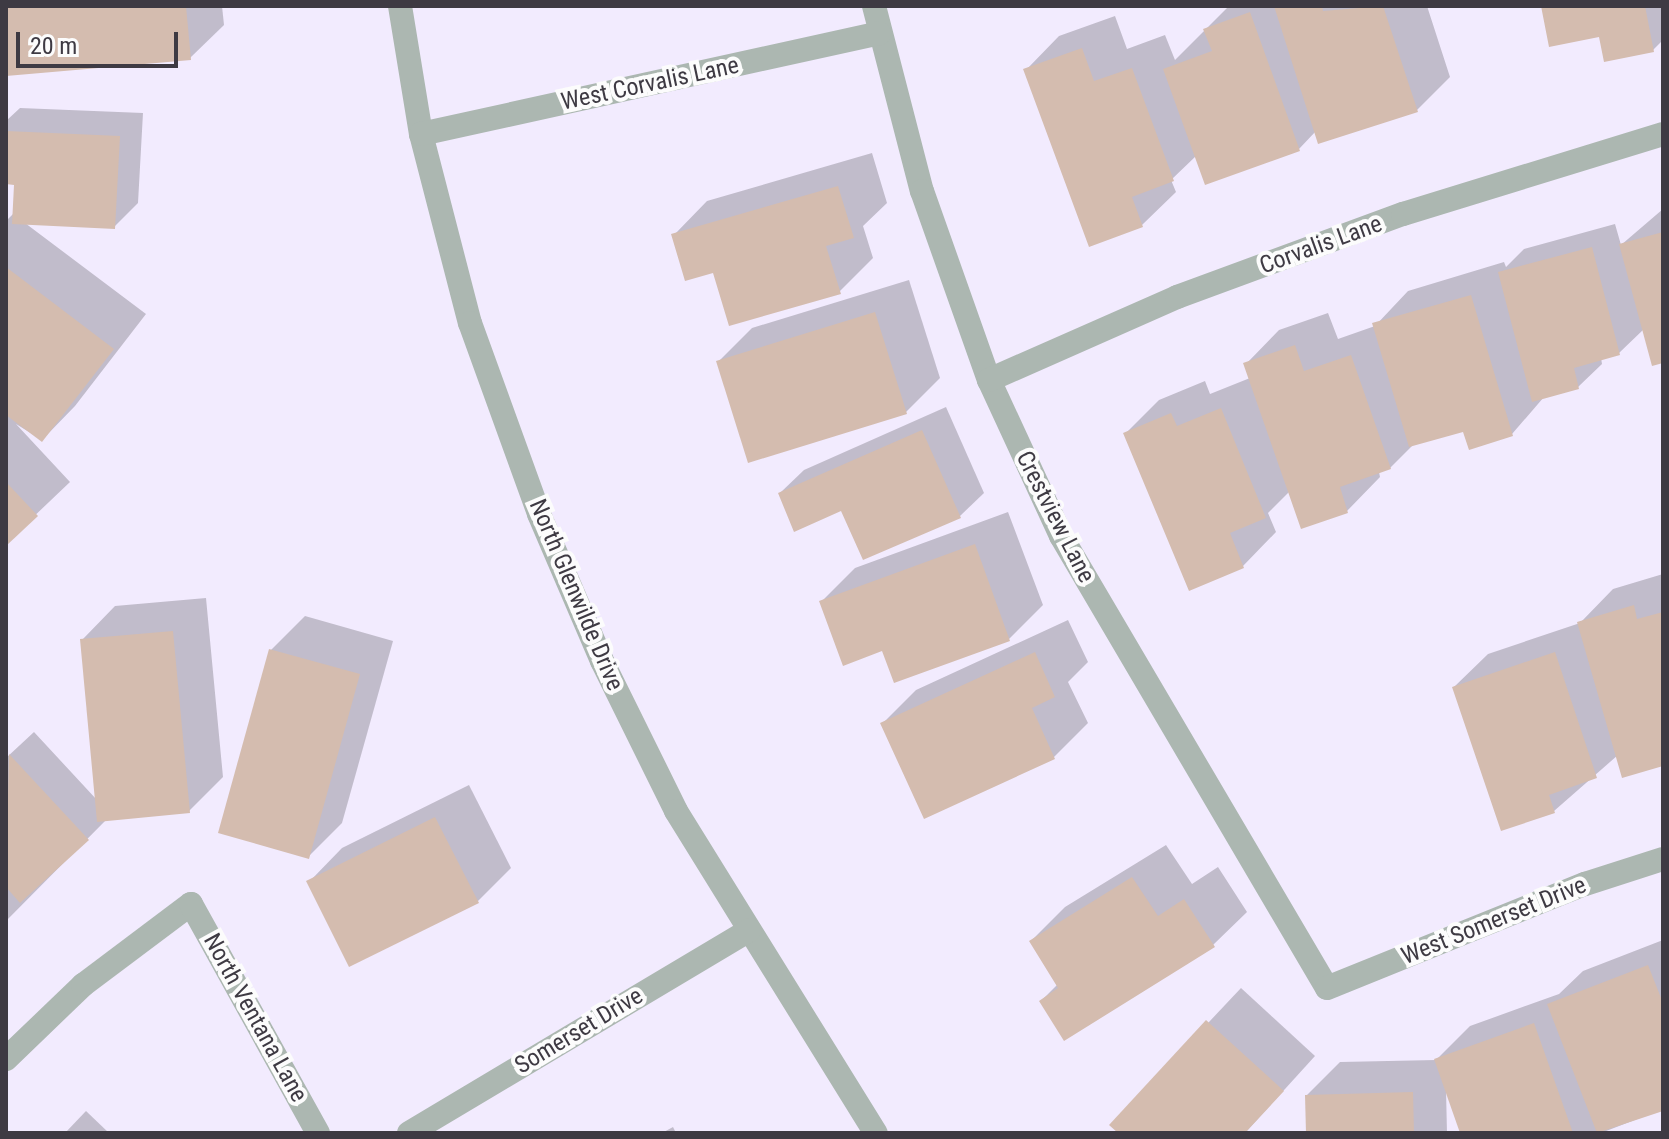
<!DOCTYPE html>
<html>
<head>
<meta charset="utf-8">
<style>
	body { margin:0 }
	#map { position:relative; width:1669px; height:1139px; overflow:hidden; background:#f2ebfe; font-family:"Roboto Condensed",sans-serif }
	div>[style] { position:absolute }
	[style*='--x'] { left:calc(var(--x)*1px); top:calc(var(--y)*1px); width:calc(var(--w)*1px); rotate:calc(var(--a)*1deg) }
	.shadow>* { inset:0; background:#0003 }
	.building>* { inset:0; background:#d4bcaf }
	.minor>* { height:24px; margin:-12px; padding:0 12px; transform-origin:12px; border-radius:12px; background:#acb7b1 }
	span { translate:-50% -50%; white-space:nowrap; text-align:center; line-height:1.15; -webkit-text-stroke:8px #fcfcfc; paint-order:stroke }
	.street-label { font-size:24px; color:#3e3a43 }
	.frame { position:absolute; inset:0; border:8px solid #3e3a43; pointer-events:none }
	.scale { position:absolute; left:16px; top:32px; width:162px; height:36px; box-sizing:border-box; border:4px solid #3e3a43; border-top:0; padding-left:10px; font-size:24px; line-height:28px; white-space:nowrap; color:#3e3a43; -webkit-text-stroke:6px #fcfcfc; paint-order:stroke }
</style>
</head>
<body>
<div id="map">
	<div class="shadow">
		<i style="clip-path:polygon(6px 6px,222px 6px,224px 25px,190px 58px,6px 61px)"></i>
		<i style="clip-path:polygon(1229px 6px,1427px 6px,1450px 77px,1417px 110px,1316px 131px,1299px 149px,1196px 156px,1171px 180px,1176px 192px,1142px 225px,1026px 70px,1059px 36px,1115px 16px,1127px 49px,1165px 35px,1175px 60px)"></i>
		<i style="clip-path:polygon(1543px 6px,1663px 6px,1663px 40px,1653px 50px,1601px 35px)"></i>
		<i style="clip-path:polygon(20px 108px,143px 113px,138px 203px,114px 227px,25px 223px,146px 314px,75px 406px,42px 440px,16px 424px,70px 482px,6px 543px,6px 221px,15px 212px,16px 183px,6px 182px,6px 121px)"></i>
		<i style="clip-path:polygon(872px 153px,887px 203px,863px 226px,873px 258px,839px 292px,674px 235px,707px 201px)"></i>
		<i style="clip-path:polygon(1663px 209px,1663px 361px,1644px 329px,1619px 353px,1601px 358px,1602px 364px,1578px 387px,1544px 397px,1512px 434px,1465px 429px,1415px 443px,1390px 468px,1379px 472px,1380px 477px,1347px 511px,1290px 491px,1268px 513px,1276px 532px,1243px 566px,1125px 434px,1159px 400px,1205px 381px,1210px 394px,1250px 378px,1246px 364px,1279px 330px,1328px 313px,1338px 339px,1375px 326px,1408px 291px,1504px 262px,1506px 267px,1524px 249px,1615px 224px,1621px 245px)"></i>
		<i style="clip-path:polygon(909px 280px,940px 378px,906px 412px,718px 362px,752px 328px)"></i>
		<i style="clip-path:polygon(946px 407px,984px 493px,960px 516px,842px 508px,780px 493px,804px 470px)"></i>
		<i style="clip-path:polygon(1008px 512px,1043px 605px,1009px 639px,896px 680px,883px 649px,822px 601px,855px 568px)"></i>
		<i style="clip-path:polygon(1663px 574px,1663px 764px,1618px 755px,1554px 811px,1454px 687px,1488px 654px,1580px 623px,1613px 589px)"></i>
		<i style="clip-path:polygon(206px 598px,223px 777px,189px 811px,107px 819px,6px 921px,6px 758px,34px 732px,97px 800px,82px 640px,115px 606px)"></i>
		<i style="clip-path:polygon(305px 616px,393px 641px,342px 823px,309px 856px,271px 650px)"></i>
		<i style="clip-path:polygon(1068px 620px,1088px 662px,1068px 682px,1088px 723px,1054px 757px,925px 816px,882px 724px,916px 690px)"></i>
		<i style="clip-path:polygon(469px 785px,511px 868px,478px 901px,309px 882px,342px 848px)"></i>
		<i style="clip-path:polygon(1166px 845px,1192px 884px,1218px 867px,1247px 912px,1213px 945px,1041px 1001px,1058px 984px,1031px 941px,1065px 907px)"></i>
		<i style="clip-path:polygon(1663px 940px,1663px 1109px,1601px 1133px,1463px 1133px,1446px 1089px,1447px 1133px,1308px 1133px,1307px 1095px,1340px 1062px,1436px 1060px,1470px 1026px,1559px 994px,1583px 971px)"></i>
		<i style="clip-path:polygon(1241px 988px,1315px 1056px,1245px 1133px,1120px 1133px,1112px 1125px)"></i>
		<i style="clip-path:polygon(86px 1111px,109px 1133px,65px 1133px)"></i>
		<i style="clip-path:polygon(673px 1127px,676px 1133px,662px 1133px)"></i>
	</div>
	<div class="building">
		<i style="clip-path:polygon(6px 6px,186px 6px,191px 60px,6px 76px)"></i>
		<i style="clip-path:polygon(1274px 6px,1322px 6px,1323px 11px,1383px 6px,1418px 112px,1318px 144px)"></i>
		<i style="clip-path:polygon(1541px 6px,1645px 6px,1654px 52px,1604px 62px,1599px 37px,1549px 47px)"></i>
		<i style="clip-path:polygon(1250px 12px,1300px 151px,1205px 185px,1163px 69px,1212px 51px,1203px 29px)"></i>
		<i style="clip-path:polygon(1082px 48px,1094px 81px,1132px 68px,1174px 181px,1132px 197px,1143px 227px,1089px 247px,1023px 69px)"></i>
		<i style="clip-path:polygon(6px 131px,120px 136px,115px 229px,12px 224px,14px 185px,6px 184px)"></i>
		<i style="clip-path:polygon(838px 186px,854px 238px,826px 246px,841px 294px,729px 326px,713px 273px,685px 281px,671px 234px)"></i>
		<i style="clip-path:polygon(1663px 232px,1663px 363px,1652px 366px,1619px 244px)"></i>
		<i style="clip-path:polygon(1592px 247px,1620px 355px,1574px 368px,1579px 389px,1532px 402px,1498px 272px)"></i>
		<i style="clip-path:polygon(6px 267px,114px 349px,42px 442px,6px 415px)"></i>
		<i style="clip-path:polygon(1471px 295px,1513px 436px,1469px 450px,1463px 432px,1409px 447px,1372px 323px)"></i>
		<i style="clip-path:polygon(875px 312px,907px 414px,748px 463px,716px 361px)"></i>
		<i style="clip-path:polygon(1295px 345px,1304px 371px,1351px 355px,1391px 469px,1340px 487px,1348px 513px,1301px 529px,1243px 363px)"></i>
		<i style="clip-path:polygon(1221px 408px,1266px 518px,1230px 533px,1244px 568px,1189px 591px,1123px 433px,1171px 413px,1177px 426px)"></i>
		<i style="clip-path:polygon(922px 430px,961px 518px,863px 560px,841px 511px,794px 532px,778px 493px)"></i>
		<i style="clip-path:polygon(6px 482px,38px 516px,6px 546px)"></i>
		<i style="clip-path:polygon(975px 544px,1010px 641px,894px 683px,882px 651px,843px 666px,819px 601px)"></i>
		<i style="clip-path:polygon(1634px 605px,1637px 619px,1663px 612px,1663px 766px,1622px 778px,1577px 622px)"></i>
		<i style="clip-path:polygon(173px 631px,190px 813px,97px 822px,80px 639px)"></i>
		<i style="clip-path:polygon(269px 649px,360px 674px,309px 859px,218px 833px)"></i>
		<i style="clip-path:polygon(1035px 652px,1055px 697px,1032px 708px,1055px 759px,924px 819px,880px 723px)"></i>
		<i style="clip-path:polygon(1555px 652px,1597px 778px,1549px 795px,1555px 813px,1501px 831px,1452px 687px)"></i>
		<i style="clip-path:polygon(9px 754px,89px 840px,20px 903px,6px 887px)"></i>
		<i style="clip-path:polygon(435px 817px,479px 903px,349px 967px,306px 881px)"></i>
		<i style="clip-path:polygon(1132px 877px,1158px 916px,1184px 899px,1215px 947px,1064px 1041px,1039px 1001px,1058px 988px,1029px 941px)"></i>
		<i style="clip-path:polygon(1648px 965px,1663px 1003px,1663px 1111px,1597px 1133px,1547px 1004px)"></i>
		<i style="clip-path:polygon(1206px 1020px,1284px 1091px,1245px 1133px,1118px 1133px,1109px 1125px)"></i>
		<i style="clip-path:polygon(1534px 1023px,1573px 1133px,1460px 1133px,1434px 1059px)"></i>
		<i style="clip-path:polygon(1413px 1092px,1414px 1133px,1306px 1133px,1305px 1095px)"></i>
	</div>
	<div class="minor">
		<i style="--x:400;--y:6;--w:130;--a:80.7"></i>
		<i style="--x:421;--y:134;--w:195;--a:75.5"></i>
		<i style="--x:470;--y:323;--w:203;--a:70.1"></i>
		<i style="--x:539;--y:514;--w:160;--a:66.8"></i>
		<i style="--x:602;--y:661;--w:167;--a:63.7"></i>
		<i style="--x:676;--y:811;--w:379;--a:58.2"></i>
		<i style="--x:874;--y:6;--w:191;--a:75.5"></i>
		<i style="--x:922;--y:191;--w:201;--a:70.5"></i>
		<i style="--x:989;--y:380;--w:172;--a:65.2"></i>
		<i style="--x:1061;--y:536;--w:524;--a:59.52"></i>
		<i style="--x:1327;--y:988;--w:278;--a:-22"></i>
		<i style="--x:1585;--y:884;--w:82;--a:-17.8"></i>
		<i style="--x:421;--y:134;--w:469;--a:-12.4"></i>
		<i style="--x:989;--y:380;--w:206;--a:-23.8"></i>
		<i style="--x:1177;--y:297;--w:241;--a:-20.2"></i>
		<i style="--x:1403;--y:214;--w:272;--a:-17.1"></i>
		<i style="--x:6;--y:1059;--w:107;--a:-43.9"></i>
		<i style="--x:83;--y:985;--w:135;--a:-36.9"></i>
		<i style="--x:191;--y:904;--w:262;--a:61"></i>
		<i style="--x:409;--y:1133;--w:396;--a:-30.8"></i>
	</div>
	<div class="street-label">
		<span style="left:650px;top:84px;rotate:-12deg">West Corvalis Lane</span>
		<span style="left:1321px;top:245px;rotate:-20deg">Corvalis Lane</span>
		<span style="left:1055px;top:517px;rotate:63deg">Crestview Lane</span>
		<span style="left:576px;top:595px;rotate:67deg">North Glenwilde Drive</span>
		<span style="left:1494px;top:921px;rotate:-22deg">West Somerset Drive</span>
		<span style="left:255px;top:1018px;rotate:61deg">North Ventana Lane</span>
		<span style="left:579px;top:1031px;rotate:-31deg">Somerset Drive</span>
	</div>
	<div class="frame"></div>
	<div class="scale">20 m</div>
</div>
</body>
</html>
